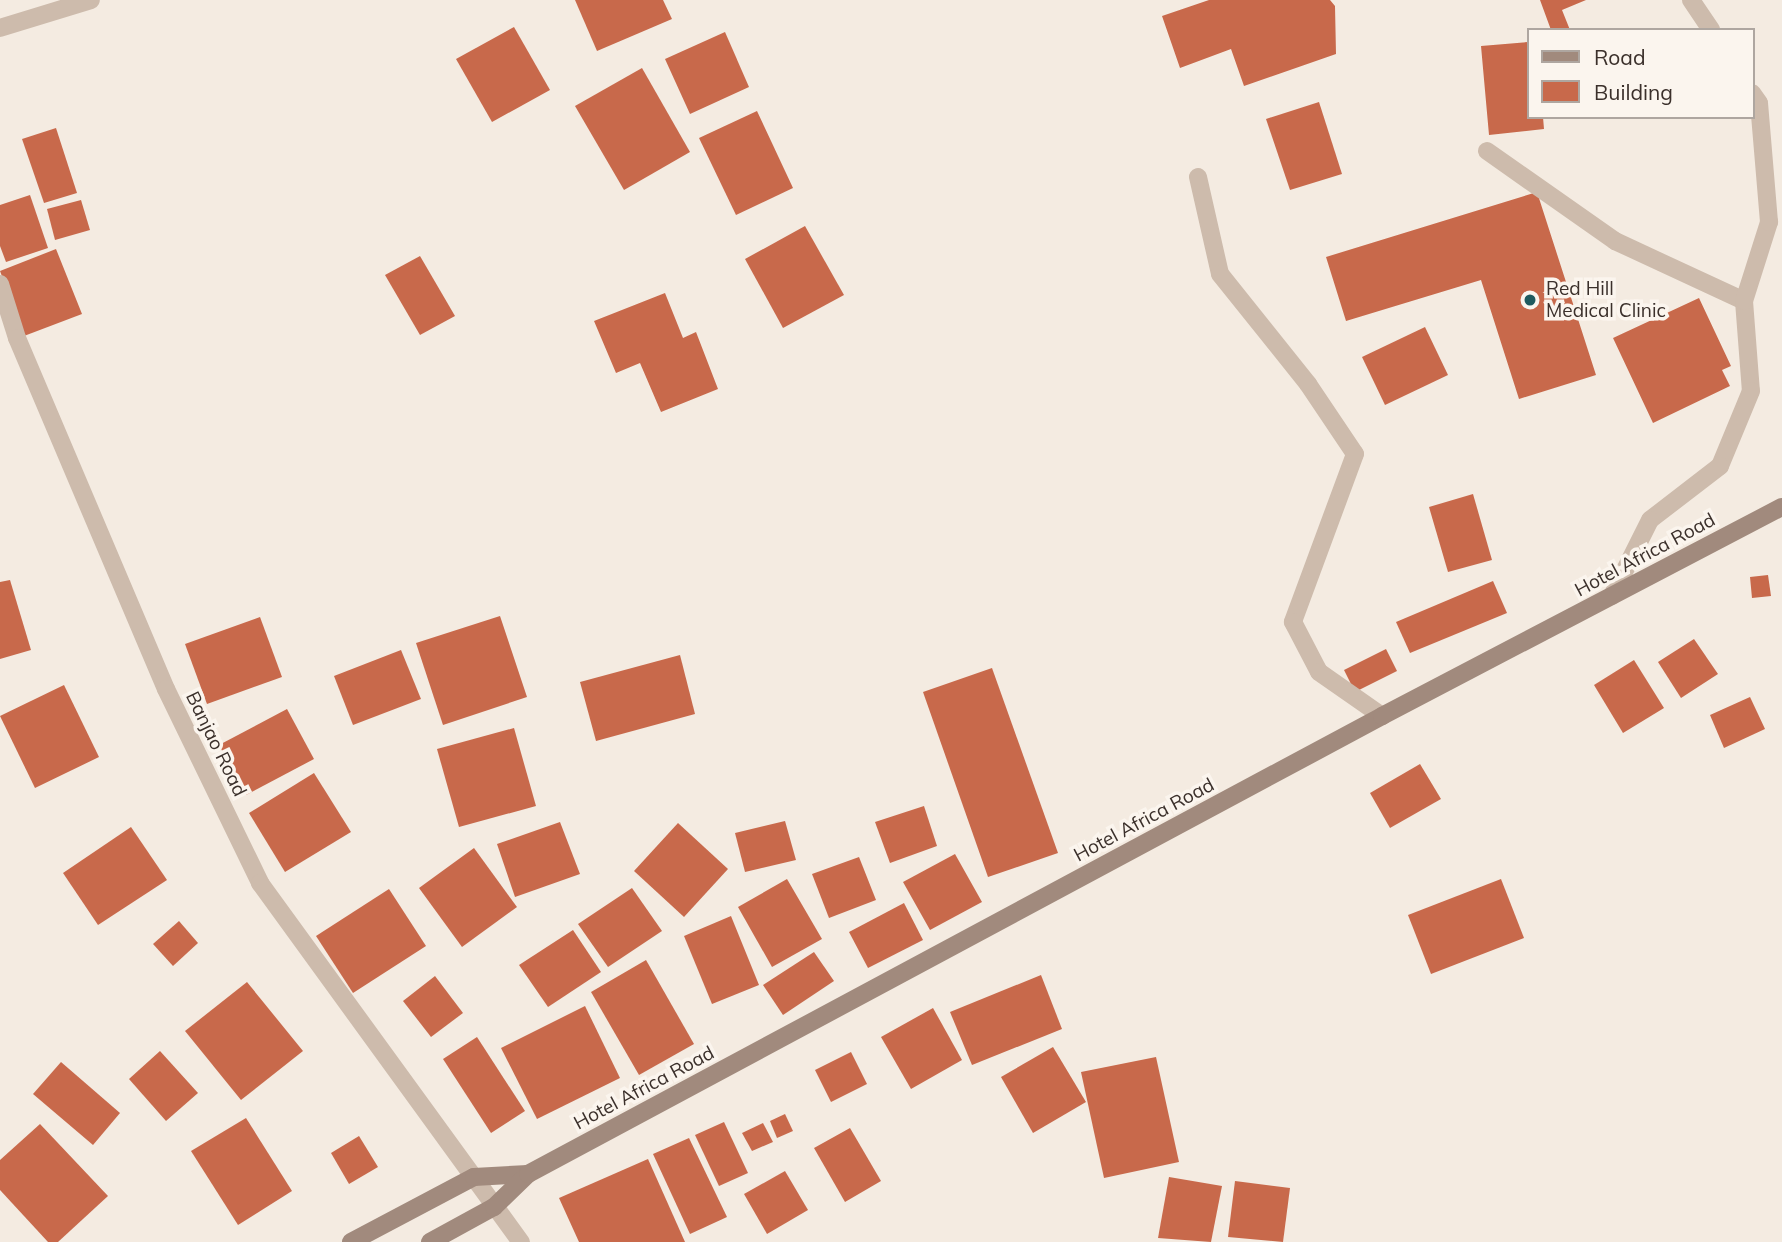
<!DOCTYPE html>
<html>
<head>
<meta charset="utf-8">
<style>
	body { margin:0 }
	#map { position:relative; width:1782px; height:1242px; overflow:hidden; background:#f4ebe1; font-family:Mulish,sans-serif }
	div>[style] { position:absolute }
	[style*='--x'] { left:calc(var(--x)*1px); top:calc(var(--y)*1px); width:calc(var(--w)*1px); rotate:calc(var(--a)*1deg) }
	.building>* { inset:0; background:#c8694b }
	.street>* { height:18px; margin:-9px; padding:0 9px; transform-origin:9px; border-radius:9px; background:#cdbbac }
	.secondary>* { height:18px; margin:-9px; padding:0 9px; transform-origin:9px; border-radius:9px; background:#a18a7d }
	.dots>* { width:19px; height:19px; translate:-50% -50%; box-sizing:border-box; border:4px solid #fbf5ee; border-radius:50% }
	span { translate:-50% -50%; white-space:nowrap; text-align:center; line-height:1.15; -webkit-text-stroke:7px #fbf5ee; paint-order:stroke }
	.poi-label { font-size:19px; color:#3b302b }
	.left { translate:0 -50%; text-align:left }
	.street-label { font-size:19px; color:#3b302b }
	.legend { position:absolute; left:1527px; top:28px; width:228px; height:91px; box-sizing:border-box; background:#fbf5ee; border:2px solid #aea6a0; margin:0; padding:9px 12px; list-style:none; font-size:21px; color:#3b302b }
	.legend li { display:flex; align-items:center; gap:14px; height:35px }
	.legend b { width:35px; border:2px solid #aea6a0 }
</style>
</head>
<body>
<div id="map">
	<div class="building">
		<i style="clip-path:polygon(575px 0,663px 0,672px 19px,597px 51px)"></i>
		<i style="clip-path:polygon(1209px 0,1330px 0,1335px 6px,1336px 54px,1244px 86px,1231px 49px,1180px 68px,1162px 16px)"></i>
		<i style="clip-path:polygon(1540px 0,1586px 0,1562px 10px,1570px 30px,1551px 30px)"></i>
		<i style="clip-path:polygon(514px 27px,550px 90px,492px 122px,456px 59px)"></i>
		<i style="clip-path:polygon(725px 32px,749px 87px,690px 114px,665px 59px)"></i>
		<i style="clip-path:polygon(1528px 42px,1528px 117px,1543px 117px,1544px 129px,1489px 135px,1481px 46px)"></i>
		<i style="clip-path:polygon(642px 68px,690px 152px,624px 190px,575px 106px)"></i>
		<i style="clip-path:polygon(1319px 102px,1342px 174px,1290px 190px,1266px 119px)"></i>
		<i style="clip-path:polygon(757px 111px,793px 188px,736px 215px,699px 138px)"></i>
		<i style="clip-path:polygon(56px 128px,77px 193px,44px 203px,22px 139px)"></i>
		<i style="clip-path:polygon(1537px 192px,1596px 375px,1519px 399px,1481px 280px,1346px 321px,1326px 257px)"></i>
		<i style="clip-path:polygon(30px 195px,48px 248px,6px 262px,0 246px,0 205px)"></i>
		<i style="clip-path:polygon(81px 200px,90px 230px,55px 240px,47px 209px)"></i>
		<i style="clip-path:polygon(805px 226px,844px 295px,783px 328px,745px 259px)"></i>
		<i style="clip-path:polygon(56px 249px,82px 314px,24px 336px,0 271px)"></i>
		<i style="clip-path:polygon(420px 256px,455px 316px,420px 335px,385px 275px)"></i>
		<i style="clip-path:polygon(665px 293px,683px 338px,696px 332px,718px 389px,661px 412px,640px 363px,616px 373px,594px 321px)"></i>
		<i style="clip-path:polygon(1699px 298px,1731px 366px,1722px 370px,1730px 386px,1653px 423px,1613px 338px)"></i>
		<i style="clip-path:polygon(1425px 327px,1448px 375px,1385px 405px,1362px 357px)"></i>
		<i style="clip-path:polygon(1473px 494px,1492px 560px,1448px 572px,1429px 507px)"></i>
		<i style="clip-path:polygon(1768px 575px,1771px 596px,1752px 598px,1750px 577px)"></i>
		<i style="clip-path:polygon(10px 580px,31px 650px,0 659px,0 582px)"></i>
		<i style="clip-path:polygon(1493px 581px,1507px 613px,1410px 653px,1396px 622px)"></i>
		<i style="clip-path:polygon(500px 616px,527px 697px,443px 725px,416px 643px)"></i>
		<i style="clip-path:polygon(260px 617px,282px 677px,207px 704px,185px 644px)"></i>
		<i style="clip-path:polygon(1694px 639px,1718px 674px,1681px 698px,1658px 662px)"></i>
		<i style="clip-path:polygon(1386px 649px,1397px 671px,1355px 692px,1344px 670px)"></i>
		<i style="clip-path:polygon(401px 650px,421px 699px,353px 725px,334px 676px)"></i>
		<i style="clip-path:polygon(680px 655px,695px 714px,596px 741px,580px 682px)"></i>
		<i style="clip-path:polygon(1634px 660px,1664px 708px,1623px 733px,1594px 685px)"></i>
		<i style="clip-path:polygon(992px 668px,1058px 853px,988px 877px,923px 692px)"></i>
		<i style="clip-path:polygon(64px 685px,99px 757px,35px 788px,0 716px)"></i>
		<i style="clip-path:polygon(1750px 697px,1765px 729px,1724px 748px,1710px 715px)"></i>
		<i style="clip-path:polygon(287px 709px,314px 759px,246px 795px,219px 745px)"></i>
		<i style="clip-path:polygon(514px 728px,536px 806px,459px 827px,437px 749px)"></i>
		<i style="clip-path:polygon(1420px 764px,1441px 799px,1390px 828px,1370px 793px)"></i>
		<i style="clip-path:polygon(314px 773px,351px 832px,285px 872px,249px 813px)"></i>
		<i style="clip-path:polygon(924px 806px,937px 846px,890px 863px,875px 822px)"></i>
		<i style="clip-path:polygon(785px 821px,796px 860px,745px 872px,735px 833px)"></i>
		<i style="clip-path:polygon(560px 822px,580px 874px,515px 897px,497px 844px)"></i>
		<i style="clip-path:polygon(678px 823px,728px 869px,684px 917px,634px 871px)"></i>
		<i style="clip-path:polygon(131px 827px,167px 880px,98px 925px,63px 873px)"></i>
		<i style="clip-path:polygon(474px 848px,517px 907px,462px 947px,419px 888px)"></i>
		<i style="clip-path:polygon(955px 854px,982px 902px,930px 930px,903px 882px)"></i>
		<i style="clip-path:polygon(859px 857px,876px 900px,829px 918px,812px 874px)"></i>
		<i style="clip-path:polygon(787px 879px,822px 939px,772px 967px,738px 907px)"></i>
		<i style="clip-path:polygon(1501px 879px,1524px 938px,1431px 974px,1408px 915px)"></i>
		<i style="clip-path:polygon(632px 888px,662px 931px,608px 967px,578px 924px)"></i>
		<i style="clip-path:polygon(389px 889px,426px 946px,353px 993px,316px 936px)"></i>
		<i style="clip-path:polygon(904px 903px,923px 940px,868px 968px,849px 932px)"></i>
		<i style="clip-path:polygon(731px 916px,759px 985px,712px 1004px,684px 936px)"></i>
		<i style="clip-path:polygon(179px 921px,198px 943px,173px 966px,153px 944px)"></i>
		<i style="clip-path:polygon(573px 930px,601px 972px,548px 1007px,519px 965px)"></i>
		<i style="clip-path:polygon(814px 952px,834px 981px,783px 1015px,763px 985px)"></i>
		<i style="clip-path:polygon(646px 960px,694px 1044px,639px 1075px,591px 992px)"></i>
		<i style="clip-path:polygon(1041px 975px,1062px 1029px,972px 1065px,950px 1012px)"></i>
		<i style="clip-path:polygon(435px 976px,463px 1013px,431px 1037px,403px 1001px)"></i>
		<i style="clip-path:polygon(247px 982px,303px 1051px,241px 1100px,185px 1031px)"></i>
		<i style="clip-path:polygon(585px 1006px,620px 1078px,537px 1119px,501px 1048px)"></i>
		<i style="clip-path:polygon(933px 1008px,962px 1060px,911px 1089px,881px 1037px)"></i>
		<i style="clip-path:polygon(477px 1037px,525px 1111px,491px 1133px,443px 1059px)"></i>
		<i style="clip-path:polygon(1053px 1047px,1086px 1102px,1033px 1133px,1001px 1077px)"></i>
		<i style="clip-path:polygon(160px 1051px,198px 1093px,166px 1121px,129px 1079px)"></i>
		<i style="clip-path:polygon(851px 1052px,867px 1084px,831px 1102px,815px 1070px)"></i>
		<i style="clip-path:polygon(1156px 1057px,1179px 1162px,1104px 1178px,1081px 1072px)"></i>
		<i style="clip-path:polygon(61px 1062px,120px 1113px,93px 1145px,33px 1094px)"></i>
		<i style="clip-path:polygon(785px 1114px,793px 1131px,777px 1138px,770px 1121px)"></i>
		<i style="clip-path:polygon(246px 1118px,292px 1191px,238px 1225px,191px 1151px)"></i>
		<i style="clip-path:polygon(724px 1122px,748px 1173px,719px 1186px,695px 1135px)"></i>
		<i style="clip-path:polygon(763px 1123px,773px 1142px,752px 1151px,742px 1133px)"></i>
		<i style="clip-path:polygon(40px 1124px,108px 1196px,58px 1242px,48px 1242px,0 1190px,0 1160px)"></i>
		<i style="clip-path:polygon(850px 1128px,881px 1181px,845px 1202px,814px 1148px)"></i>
		<i style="clip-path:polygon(359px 1136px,378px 1167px,349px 1184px,331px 1153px)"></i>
		<i style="clip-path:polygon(689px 1138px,727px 1217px,690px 1234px,653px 1154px)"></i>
		<i style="clip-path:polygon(648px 1159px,685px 1242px,579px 1242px,559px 1198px)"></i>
		<i style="clip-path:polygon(785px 1171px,808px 1210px,767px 1234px,744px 1194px)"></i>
		<i style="clip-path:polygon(1169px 1177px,1222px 1186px,1211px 1242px,1158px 1238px)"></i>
		<i style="clip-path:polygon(1235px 1181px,1290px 1188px,1283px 1242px,1228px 1237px)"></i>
	</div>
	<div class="street">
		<i style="--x:1691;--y:0;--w:36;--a:56"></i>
		<i style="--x:0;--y:28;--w:95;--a:-17.1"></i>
		<i style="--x:1487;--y:151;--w:156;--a:35.1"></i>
		<i style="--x:1615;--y:241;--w:142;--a:24.9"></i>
		<i style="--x:1744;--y:301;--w:90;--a:85.6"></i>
		<i style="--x:1751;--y:391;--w:81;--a:112.5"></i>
		<i style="--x:1720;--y:466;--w:88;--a:142.4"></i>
		<i style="--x:1650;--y:520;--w:85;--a:116.6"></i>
		<i style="--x:1198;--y:177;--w:99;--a:77.2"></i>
		<i style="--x:1220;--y:274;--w:141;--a:51.3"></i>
		<i style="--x:1308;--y:384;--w:84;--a:56.1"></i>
		<i style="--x:1355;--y:454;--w:179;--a:110.3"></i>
		<i style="--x:1293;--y:622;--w:56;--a:62.5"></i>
		<i style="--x:1319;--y:672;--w:77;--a:34.9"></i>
		<i style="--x:0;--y:284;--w:57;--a:72.5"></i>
		<i style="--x:17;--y:338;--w:381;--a:67"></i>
		<i style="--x:166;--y:689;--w:216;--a:64.1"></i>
		<i style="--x:260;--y:883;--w:444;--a:54"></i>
		<i style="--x:1744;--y:301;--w:83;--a:-72.4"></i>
		<i style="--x:1769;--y:222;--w:119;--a:-94.8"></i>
		<i style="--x:1759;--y:103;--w:12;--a:-125"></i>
	</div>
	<div class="secondary">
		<i style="--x:351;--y:1242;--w:139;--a:-27.9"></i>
		<i style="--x:474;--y:1177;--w:54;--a:-3.2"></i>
		<i style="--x:430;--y:1242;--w:73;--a:-28.7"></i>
		<i style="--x:494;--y:1207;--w:47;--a:-44.1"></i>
		<i style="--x:528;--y:1174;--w:969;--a:-28.2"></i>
		<i style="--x:1382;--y:716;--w:451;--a:-27.6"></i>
	</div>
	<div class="dots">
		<i style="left:1530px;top:300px;background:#1f5a5e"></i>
	</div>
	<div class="poi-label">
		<span class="left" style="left:1546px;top:300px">Red Hill<br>Medical Clinic</span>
	</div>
	<div class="street-label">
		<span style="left:1645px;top:555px;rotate:-28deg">Hotel Africa Road</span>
		<span style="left:216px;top:744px;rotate:64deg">Banjao Road</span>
		<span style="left:1144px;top:820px;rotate:-28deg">Hotel Africa Road</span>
		<span style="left:644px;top:1088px;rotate:-28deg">Hotel Africa Road</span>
	</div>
	<ul class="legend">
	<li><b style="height:9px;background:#a18a7d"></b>Road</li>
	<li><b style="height:19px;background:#c8694b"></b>Building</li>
	</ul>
</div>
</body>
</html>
